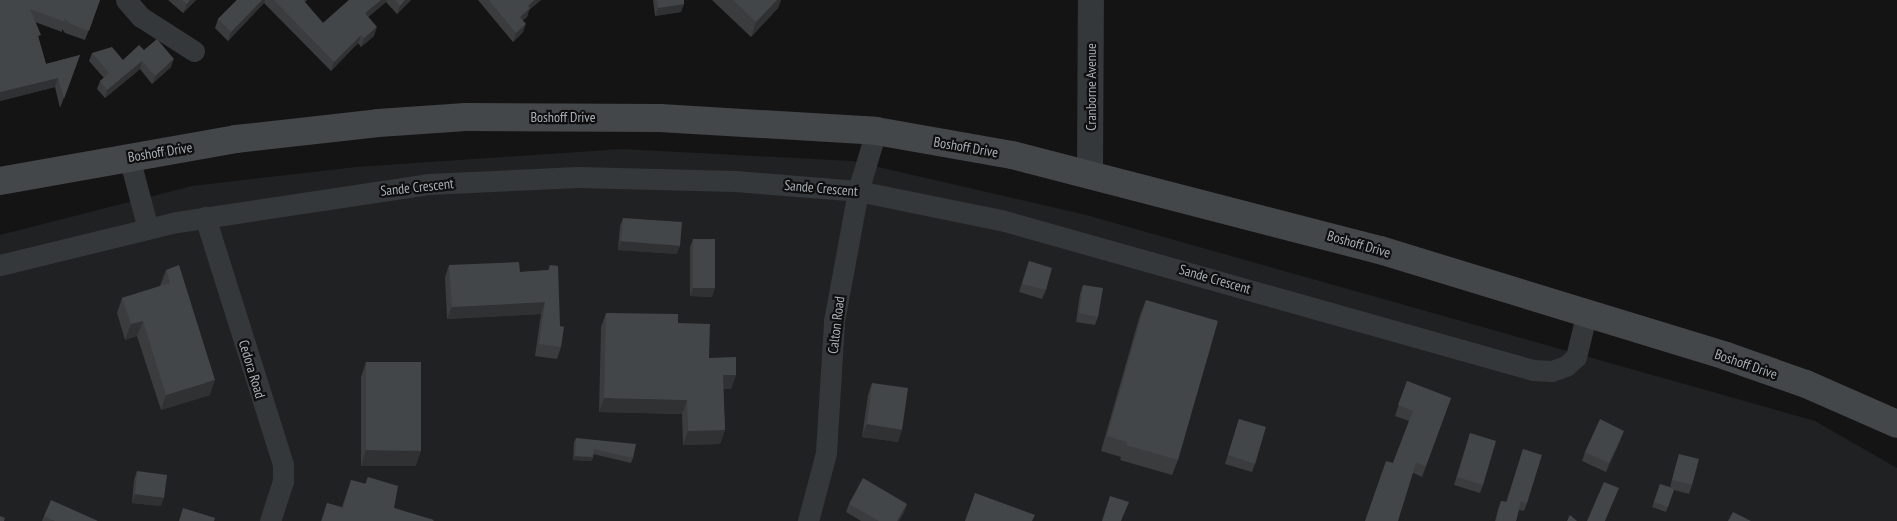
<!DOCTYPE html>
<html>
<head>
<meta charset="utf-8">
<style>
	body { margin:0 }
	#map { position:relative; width:1897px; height:521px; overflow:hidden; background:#141415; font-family:"PT Sans Narrow",sans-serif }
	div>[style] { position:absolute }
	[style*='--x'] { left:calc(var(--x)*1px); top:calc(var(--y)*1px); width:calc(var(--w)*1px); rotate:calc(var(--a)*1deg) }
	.built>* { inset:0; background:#202122 }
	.minor>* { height:21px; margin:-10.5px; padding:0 10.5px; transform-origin:10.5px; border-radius:10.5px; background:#35383a }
	.tertiary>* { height:26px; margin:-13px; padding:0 13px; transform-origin:13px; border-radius:13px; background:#35383a }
	.secondary>* { height:28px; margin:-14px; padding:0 14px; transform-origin:14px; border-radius:14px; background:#43474a }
	.wall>* { inset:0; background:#3a3c3e }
	.shaded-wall>* { inset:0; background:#2f3132 }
	.building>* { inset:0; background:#434648 }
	span { translate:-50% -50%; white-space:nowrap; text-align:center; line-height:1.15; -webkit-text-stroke:4.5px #0f0f10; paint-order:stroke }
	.street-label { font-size:14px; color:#a7afb5 }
</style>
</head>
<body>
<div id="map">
	<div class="built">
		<i style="clip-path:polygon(622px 149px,852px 161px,1086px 215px,1815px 421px,1897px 468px,1897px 521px,0 521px,0 235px,192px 186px,356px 167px)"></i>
	</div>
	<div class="minor">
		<i style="--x:126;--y:0;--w:23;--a:49"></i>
		<i style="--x:141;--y:17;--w:63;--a:32.7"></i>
		<i style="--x:129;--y:157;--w:74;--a:75.2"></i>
		<i style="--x:205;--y:217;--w:260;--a:72.5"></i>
		<i style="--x:283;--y:465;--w:16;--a:90"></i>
		<i style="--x:283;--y:481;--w:42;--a:108"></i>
		<i style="--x:0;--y:265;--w:182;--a:-13.7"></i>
		<i style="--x:177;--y:222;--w:254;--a:-8.6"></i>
		<i style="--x:428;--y:184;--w:150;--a:-2.7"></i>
		<i style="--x:578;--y:177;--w:157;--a:1.5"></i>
		<i style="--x:735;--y:181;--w:123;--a:4.6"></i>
		<i style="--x:858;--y:191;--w:146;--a:11.5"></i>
		<i style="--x:1001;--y:220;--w:553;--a:15.75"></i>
		<i style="--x:1533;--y:370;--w:19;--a:3"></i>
		<i style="--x:1552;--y:371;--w:15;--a:-20"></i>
		<i style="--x:1566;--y:366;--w:13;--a:-42"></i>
		<i style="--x:1576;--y:357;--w:46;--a:-76.3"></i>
		<i style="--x:808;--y:521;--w:70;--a:-75.2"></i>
		<i style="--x:826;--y:453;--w:132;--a:-86.5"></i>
		<i style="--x:834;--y:321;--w:132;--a:-79.5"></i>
		<i style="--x:858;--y:191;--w:63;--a:-73.3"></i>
	</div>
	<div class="tertiary">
		<i style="--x:1090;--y:175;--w:175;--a:-89.7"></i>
	</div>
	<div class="secondary">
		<i style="--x:0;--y:181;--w:240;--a:-10.1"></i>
		<i style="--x:236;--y:139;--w:143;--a:-6.4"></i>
		<i style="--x:378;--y:123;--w:88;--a:-3.9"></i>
		<i style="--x:466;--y:117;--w:194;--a:0.3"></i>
		<i style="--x:660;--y:118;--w:216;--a:3.4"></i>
		<i style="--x:876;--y:131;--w:138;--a:10"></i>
		<i style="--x:1012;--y:155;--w:380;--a:14.5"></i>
		<i style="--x:1380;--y:250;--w:362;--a:17"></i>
		<i style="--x:1726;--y:356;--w:85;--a:19.3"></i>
		<i style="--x:1806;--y:384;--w:99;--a:23.7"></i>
	</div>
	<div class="wall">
		<i style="clip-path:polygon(0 0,100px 0,85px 40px,65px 33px,62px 29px,62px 32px,35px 22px,39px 40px,46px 64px,80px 55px,60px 108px,55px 87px,0 101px)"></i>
		<i style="clip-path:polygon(168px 0,196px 0,183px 13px)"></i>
		<i style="clip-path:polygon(237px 0,307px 0,305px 2px,323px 23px,349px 0,411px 0,397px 14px,386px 2px,368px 17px,374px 36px,361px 47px,358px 43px,331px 71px,264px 3px,228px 41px,215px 28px,218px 19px)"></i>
		<i style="clip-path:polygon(478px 0,541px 0,529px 10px,527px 17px,523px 20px,523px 32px,513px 42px)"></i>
		<i style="clip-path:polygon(653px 0,684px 0,681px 12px,655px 16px)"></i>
		<i style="clip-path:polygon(712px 0,781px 0,778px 8px,751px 37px)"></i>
		<i style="clip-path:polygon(144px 50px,171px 67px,152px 84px,140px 69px,105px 98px,97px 89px,100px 81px,104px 78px,89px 61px,92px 53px,123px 60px)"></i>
		<i style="clip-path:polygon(623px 218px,677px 254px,618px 250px,620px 226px)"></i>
		<i style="clip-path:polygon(693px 239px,712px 297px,690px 296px,690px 247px)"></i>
		<i style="clip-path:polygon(1029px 261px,1046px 290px,1042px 299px,1019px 292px)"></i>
		<i style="clip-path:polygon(449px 265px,520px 272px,548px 270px,550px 265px,561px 347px,557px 359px,535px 356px,541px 314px,447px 319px,445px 277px)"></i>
		<i style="clip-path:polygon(166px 270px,210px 395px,161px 410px,137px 336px,125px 340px,117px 313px,122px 298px,160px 286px)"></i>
		<i style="clip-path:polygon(1083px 285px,1098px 317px,1095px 325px,1076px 322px,1080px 294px)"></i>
		<i style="clip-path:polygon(1146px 300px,1178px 460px,1172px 475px,1120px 460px,1121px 457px,1101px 451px,1140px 315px)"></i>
		<i style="clip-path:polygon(606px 313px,678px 323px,709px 358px,736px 375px,731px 389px,723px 389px,725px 430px,720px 444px,683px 445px,682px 414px,599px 412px,601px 327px)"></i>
		<i style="clip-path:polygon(366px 362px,416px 466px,361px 466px,361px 377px)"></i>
		<i style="clip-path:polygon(1407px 381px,1451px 398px,1422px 477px,1393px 463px,1409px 421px,1395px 416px)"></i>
		<i style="clip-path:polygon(872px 383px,898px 442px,862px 437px,868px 395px)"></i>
		<i style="clip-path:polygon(1239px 419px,1255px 464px,1252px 472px,1225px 464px)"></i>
		<i style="clip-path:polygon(1470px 433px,1483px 485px,1480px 493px,1454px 485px)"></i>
		<i style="clip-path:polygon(576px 438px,633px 458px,631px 463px,593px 454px,592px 461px,573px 460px,574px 442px)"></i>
		<i style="clip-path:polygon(1621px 439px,1606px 472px,1582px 461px,1585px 452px)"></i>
		<i style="clip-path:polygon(1523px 449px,1527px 503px,1524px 511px,1519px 510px,1516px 521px,1495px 521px,1498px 509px,1501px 501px,1506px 502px)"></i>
		<i style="clip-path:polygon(1679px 454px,1692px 485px,1689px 494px,1674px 490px,1666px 512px,1652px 507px,1660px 484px,1670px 487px)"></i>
		<i style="clip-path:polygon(137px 471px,161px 506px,132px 503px,134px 480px)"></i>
		<i style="clip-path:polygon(368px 477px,394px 508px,433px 521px,321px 521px,327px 503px,342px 507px,351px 480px,365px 484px)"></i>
		<i style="clip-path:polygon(849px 504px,907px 504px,904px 512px,899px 521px,861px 521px,846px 512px)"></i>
		<i style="clip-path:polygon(44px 516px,98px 521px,42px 521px)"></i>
	</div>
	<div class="shaded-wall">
		<i style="clip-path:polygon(190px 0,196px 0,183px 13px,187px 4px)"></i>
		<i style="clip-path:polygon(262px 0,265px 0,264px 3px,228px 41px,231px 32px)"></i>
		<i style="clip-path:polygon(381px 0,387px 0,386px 2px,362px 22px,365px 13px)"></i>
		<i style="clip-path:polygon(405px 0,411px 0,397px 14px,400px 6px)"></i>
		<i style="clip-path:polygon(534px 0,541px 0,529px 10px,527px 17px,517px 26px,520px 17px,528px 6px)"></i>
		<i style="clip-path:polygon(776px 0,781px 0,778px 8px,751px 37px,756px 22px)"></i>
		<i style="clip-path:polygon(684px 4px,681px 12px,655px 16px,658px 8px)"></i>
		<i style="clip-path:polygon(526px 24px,523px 32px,513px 42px,516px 33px)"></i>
		<i style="clip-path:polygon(377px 27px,374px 36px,361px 47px,364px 38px)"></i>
		<i style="clip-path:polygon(361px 35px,358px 43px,331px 71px,334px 62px)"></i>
		<i style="clip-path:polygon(174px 59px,171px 67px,152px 84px,155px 76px)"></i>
		<i style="clip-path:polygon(142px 61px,140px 69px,105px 98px,107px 90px)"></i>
		<i style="clip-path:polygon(58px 78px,55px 87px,0 101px,0 92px)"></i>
		<i style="clip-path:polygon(621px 241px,680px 246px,677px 254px,618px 250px)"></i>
		<i style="clip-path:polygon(693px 288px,715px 288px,712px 297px,690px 296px)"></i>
		<i style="clip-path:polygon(545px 302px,541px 314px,447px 319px,452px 307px)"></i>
		<i style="clip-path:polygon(143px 321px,137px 336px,125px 340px,131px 324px)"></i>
		<i style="clip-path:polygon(723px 375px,736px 375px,731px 389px,718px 389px)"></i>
		<i style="clip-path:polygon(215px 380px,210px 395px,161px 410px,166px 395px)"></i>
		<i style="clip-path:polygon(604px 398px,687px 400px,682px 414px,599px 412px)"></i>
		<i style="clip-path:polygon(867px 424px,902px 430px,898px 442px,862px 437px)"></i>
		<i style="clip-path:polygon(725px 430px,720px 444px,683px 445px,688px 431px)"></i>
		<i style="clip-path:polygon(1624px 431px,1621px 439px,1606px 472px,1609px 463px)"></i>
		<i style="clip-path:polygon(366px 450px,421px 451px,416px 466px,361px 466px)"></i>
		<i style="clip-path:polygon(575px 456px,593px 457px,592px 461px,573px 460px)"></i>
		<i style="clip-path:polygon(135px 494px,164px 498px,161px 506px,132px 503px)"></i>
		<i style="clip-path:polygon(907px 504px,904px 512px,899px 521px,897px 521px)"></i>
	</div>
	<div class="building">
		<i style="clip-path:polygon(0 0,100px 0,89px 31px,69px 23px,64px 18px,65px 22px,30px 9px,41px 35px,38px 36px,46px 64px,80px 55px,64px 99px,58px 78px,0 92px)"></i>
		<i style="clip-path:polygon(182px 0,190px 0,187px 4px)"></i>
		<i style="clip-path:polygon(237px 0,262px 0,231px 32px,218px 19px)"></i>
		<i style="clip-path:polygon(274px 0,303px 0,323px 23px,349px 0,381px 0,365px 13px,377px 27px,364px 38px,361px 35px,334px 62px)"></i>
		<i style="clip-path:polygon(395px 0,405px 0,400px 6px)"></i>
		<i style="clip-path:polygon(489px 0,534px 0,528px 6px,530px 8px,520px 17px,526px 24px,516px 33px)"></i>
		<i style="clip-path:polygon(657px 0,684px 0,684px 4px,658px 8px)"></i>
		<i style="clip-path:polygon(733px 0,777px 0,756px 22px)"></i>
		<i style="clip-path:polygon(157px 39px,174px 59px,155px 76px,142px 61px,107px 90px,100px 81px,109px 73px,92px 53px,112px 47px,123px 60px,139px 45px,144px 50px)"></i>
		<i style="clip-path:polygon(623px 218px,682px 222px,680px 246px,621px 241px)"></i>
		<i style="clip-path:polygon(693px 239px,715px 239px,715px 288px,693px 288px)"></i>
		<i style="clip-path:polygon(1029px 261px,1052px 268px,1046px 290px,1022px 284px)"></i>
		<i style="clip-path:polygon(519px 262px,520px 272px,549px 270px,550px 265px,558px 266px,560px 326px,564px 327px,561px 347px,539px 344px,545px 302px,452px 307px,449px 265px)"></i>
		<i style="clip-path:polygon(179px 265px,215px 380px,166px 395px,143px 321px,131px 324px,122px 298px,170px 283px,166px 270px)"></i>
		<i style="clip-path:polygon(1083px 285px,1103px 288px,1098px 317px,1079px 313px)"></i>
		<i style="clip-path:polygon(1146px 300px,1218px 321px,1178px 460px,1126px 445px,1127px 442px,1107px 436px)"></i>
		<i style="clip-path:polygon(606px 313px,678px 314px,678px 323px,710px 324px,709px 358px,736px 357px,736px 375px,723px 375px,725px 430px,688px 431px,687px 400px,604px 398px)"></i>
		<i style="clip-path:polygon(366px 362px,421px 362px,421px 451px,366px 450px)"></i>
		<i style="clip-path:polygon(1407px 381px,1451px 398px,1426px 466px,1416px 463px,1398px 521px,1365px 521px,1386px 461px,1393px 463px,1413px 411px,1398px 405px)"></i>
		<i style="clip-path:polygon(872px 383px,908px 388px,902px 430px,867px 424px)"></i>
		<i style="clip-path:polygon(1239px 419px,1266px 427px,1255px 464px,1228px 455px)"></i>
		<i style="clip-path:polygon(1600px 419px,1624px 431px,1609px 463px,1585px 452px)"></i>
		<i style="clip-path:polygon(1470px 433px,1496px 441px,1483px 485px,1457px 477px)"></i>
		<i style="clip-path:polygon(576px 438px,636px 444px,633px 458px,594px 449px,593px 457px,575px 456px)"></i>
		<i style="clip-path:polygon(1523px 449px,1542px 455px,1527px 503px,1521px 501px,1516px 521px,1496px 521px,1501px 501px,1507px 502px)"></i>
		<i style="clip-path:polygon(1679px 454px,1699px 459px,1692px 485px,1672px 480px)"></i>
		<i style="clip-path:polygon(137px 471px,167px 475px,164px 498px,135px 494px)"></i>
		<i style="clip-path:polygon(368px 477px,398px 486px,394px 508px,434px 520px,433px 521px,322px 521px,327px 503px,343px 508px,351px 480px,366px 484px)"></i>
		<i style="clip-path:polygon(863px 478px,907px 504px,897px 521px,879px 521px,849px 504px)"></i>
		<i style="clip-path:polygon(1604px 482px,1619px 488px,1605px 521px,1587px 521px)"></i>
		<i style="clip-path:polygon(1660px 484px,1674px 489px,1668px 507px,1654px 502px)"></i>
		<i style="clip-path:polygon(975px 493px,1035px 515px,1032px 521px,965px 521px)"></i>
		<i style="clip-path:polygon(1110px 496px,1129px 502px,1121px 521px,1102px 521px)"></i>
		<i style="clip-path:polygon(51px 500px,98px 521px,55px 521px,44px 516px)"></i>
		<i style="clip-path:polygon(183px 508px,215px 518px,214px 521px,179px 521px)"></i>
		<i style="clip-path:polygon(1733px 512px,1751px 521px,1728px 521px)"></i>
		<i style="clip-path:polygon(1570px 515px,1577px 521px,1567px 521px)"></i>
		<i style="clip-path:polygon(0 516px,5px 518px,4px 521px,0 521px)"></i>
	</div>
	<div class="street-label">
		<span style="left:1091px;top:87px;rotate:-90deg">Cranborne Avenue</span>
		<span style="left:563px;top:117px">Boshoff Drive</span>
		<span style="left:966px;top:147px;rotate:10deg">Boshoff Drive</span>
		<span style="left:160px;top:152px;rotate:-9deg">Boshoff Drive</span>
		<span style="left:417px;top:187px;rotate:-6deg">Sande Crescent</span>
		<span style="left:821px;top:188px;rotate:5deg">Sande Crescent</span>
		<span style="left:1359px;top:244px;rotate:16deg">Boshoff Drive</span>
		<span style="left:1215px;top:279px;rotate:16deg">Sande Crescent</span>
		<span style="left:836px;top:325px;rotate:-83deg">Calton Road</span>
		<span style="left:1746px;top:364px;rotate:19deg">Boshoff Drive</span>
		<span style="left:252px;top:369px;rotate:73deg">Cedora Road</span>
	</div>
</div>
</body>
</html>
